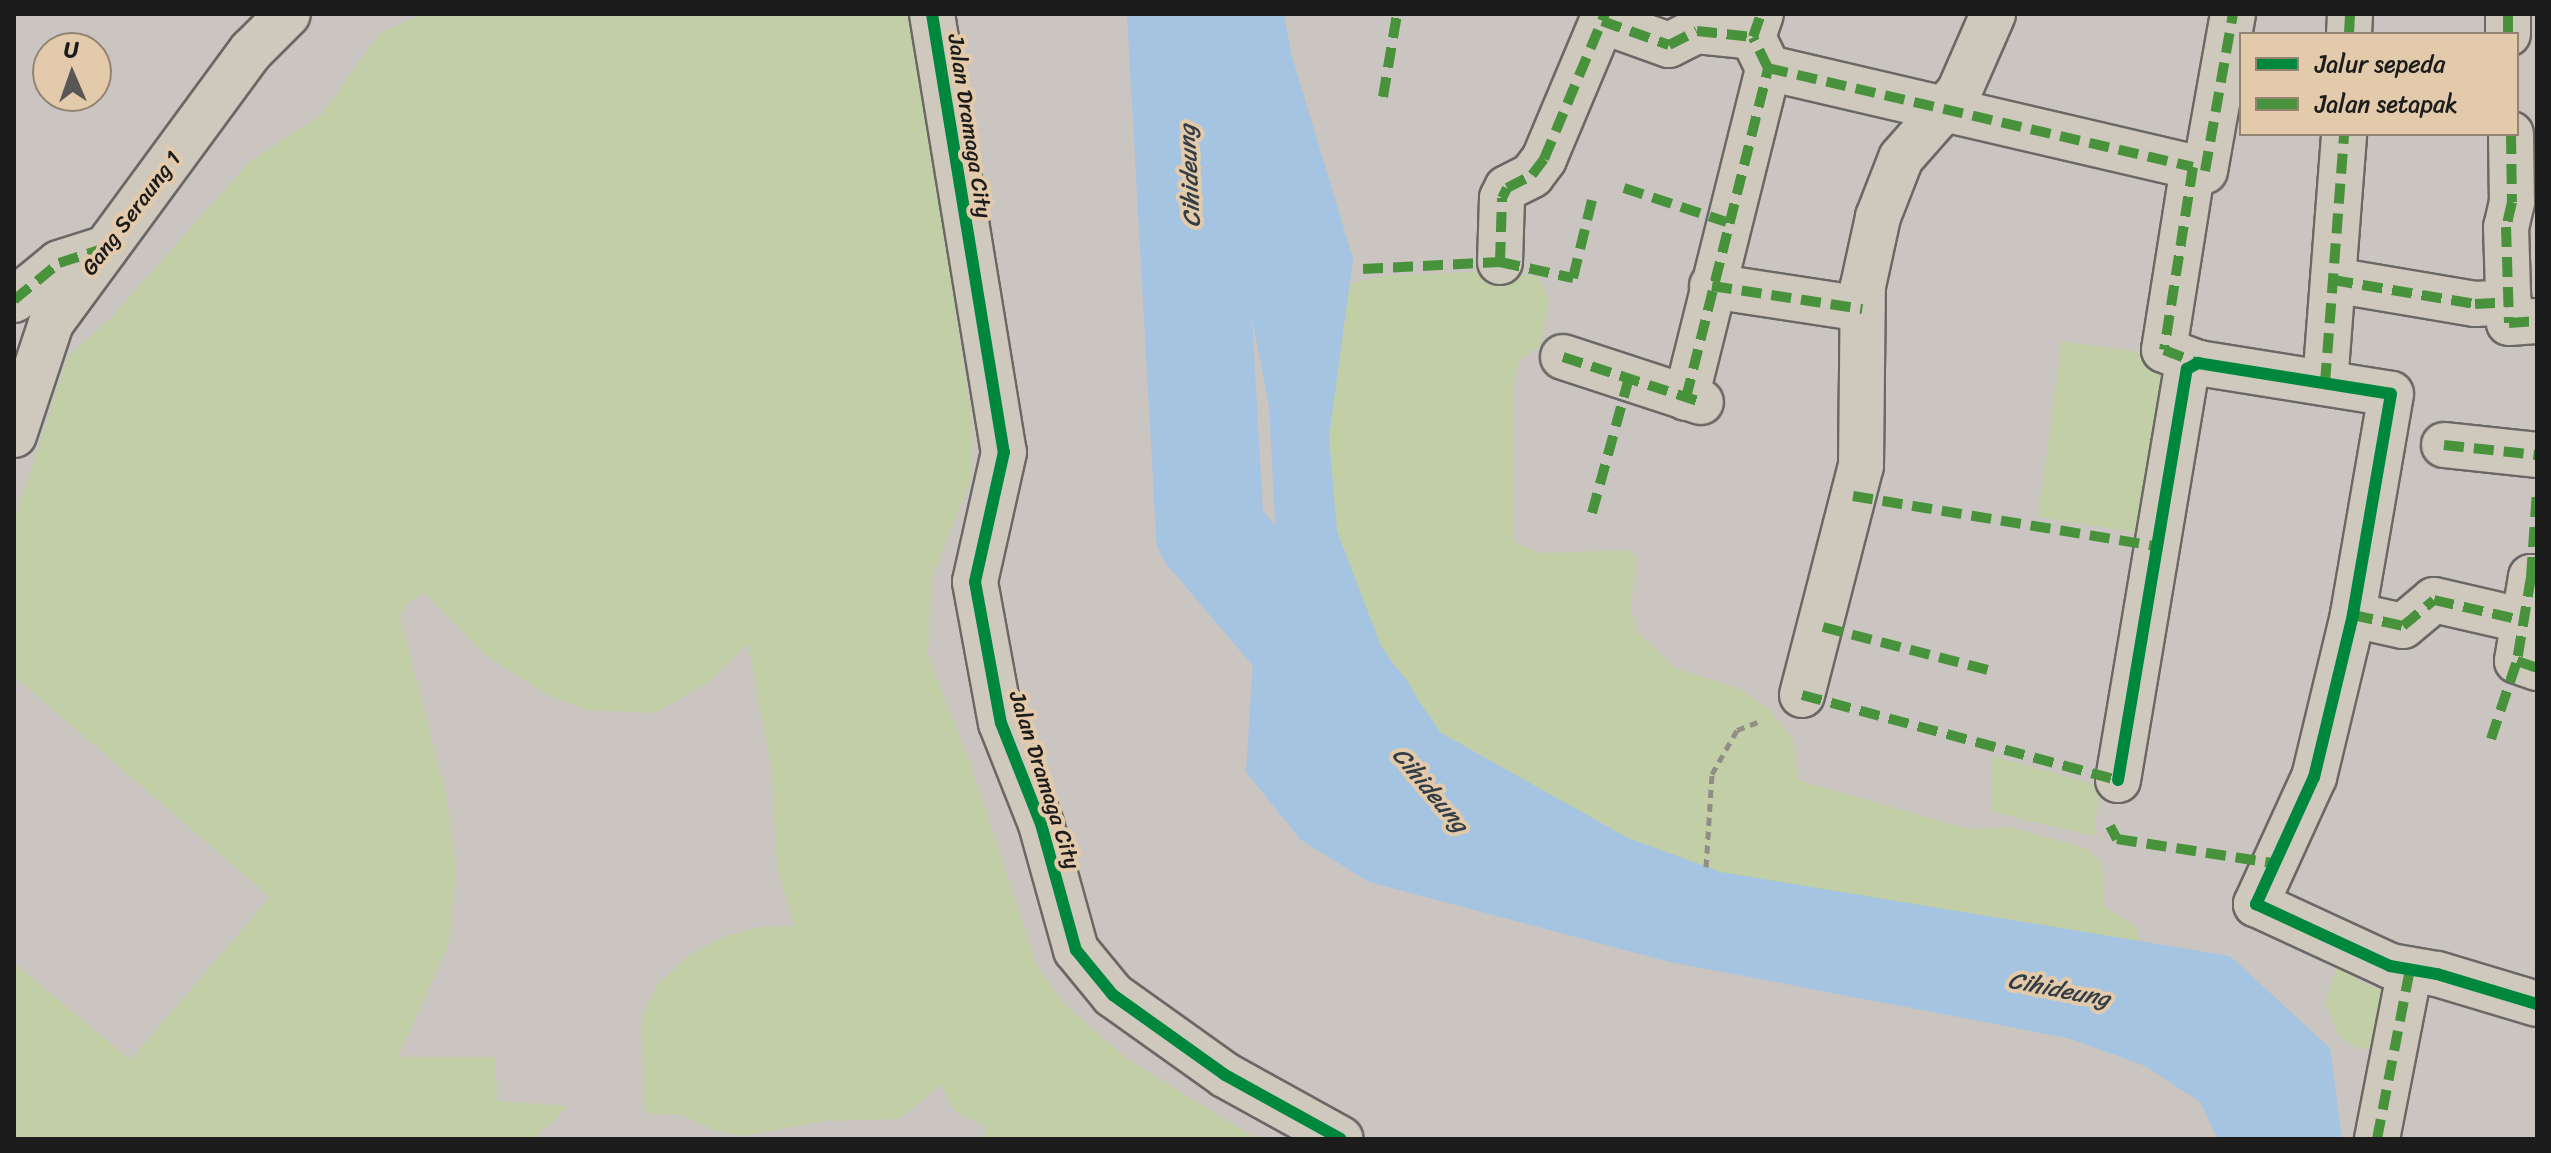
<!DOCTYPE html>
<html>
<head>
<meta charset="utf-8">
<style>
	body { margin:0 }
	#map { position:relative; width:2551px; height:1153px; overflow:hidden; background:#cac5c0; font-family:Sriracha,sans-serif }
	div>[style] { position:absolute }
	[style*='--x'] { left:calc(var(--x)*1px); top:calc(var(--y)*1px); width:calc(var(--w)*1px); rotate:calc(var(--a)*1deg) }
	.green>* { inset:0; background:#c2cfa6 }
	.water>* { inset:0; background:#a4c4e1 }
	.river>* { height:108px; margin:-54px; padding:0 54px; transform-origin:54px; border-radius:54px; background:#a4c4e1 }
	.path>* { height:5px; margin-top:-2.5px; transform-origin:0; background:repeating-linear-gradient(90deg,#928d87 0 8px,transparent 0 14px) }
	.roads { filter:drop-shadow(2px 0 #6a6866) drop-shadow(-2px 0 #6a6866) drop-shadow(0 2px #6a6866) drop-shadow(0 -2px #6a6866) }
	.minor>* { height:44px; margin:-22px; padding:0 22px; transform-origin:22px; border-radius:22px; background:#cfc8bd }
	.quiet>* { height:10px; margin-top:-5px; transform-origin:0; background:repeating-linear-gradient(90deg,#49923c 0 20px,transparent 0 30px) }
	.cycleway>* { height:12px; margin:-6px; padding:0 6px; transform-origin:6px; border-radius:6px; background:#00873e }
	span { translate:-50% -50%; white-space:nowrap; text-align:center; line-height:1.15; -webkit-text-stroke:8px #e2caab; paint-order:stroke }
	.street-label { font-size:22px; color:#1c1c1c }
	.water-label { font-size:24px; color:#343d46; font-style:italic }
	.frame { position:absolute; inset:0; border:16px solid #1c1c1c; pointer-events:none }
	.legend { position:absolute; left:2239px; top:32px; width:280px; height:104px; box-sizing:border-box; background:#e2caab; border:2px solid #938472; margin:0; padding:10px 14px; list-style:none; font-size:24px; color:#1c1c1c }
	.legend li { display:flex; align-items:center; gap:16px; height:40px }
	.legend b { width:40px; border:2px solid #938472 }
	.north { position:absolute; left:32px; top:32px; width:80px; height:80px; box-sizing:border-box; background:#e2caab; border:2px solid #938472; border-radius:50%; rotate:358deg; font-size:22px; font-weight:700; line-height:32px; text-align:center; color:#1c1c1c }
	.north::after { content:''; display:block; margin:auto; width:28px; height:36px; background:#595755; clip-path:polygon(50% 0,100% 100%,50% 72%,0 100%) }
</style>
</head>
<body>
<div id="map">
	<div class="green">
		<i style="clip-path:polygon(423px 14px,911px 14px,973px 428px,971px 479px,932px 578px,928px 655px,973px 771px,1036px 964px,1064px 1004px,1127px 1059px,1257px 1139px,986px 1139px,985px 1126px,954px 1111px,941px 1085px,899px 1119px,825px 1121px,743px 1136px,713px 1130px,682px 1115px,645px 1113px,641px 1020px,657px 985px,689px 955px,726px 936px,761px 927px,795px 926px,777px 868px,772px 772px,748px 644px,709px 682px,655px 713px,587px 710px,547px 695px,483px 653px,425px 593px,408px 602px,400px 616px,447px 798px,456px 869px,449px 944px,398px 1057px,495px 1057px,498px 1101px,569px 1106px,534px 1139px,14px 1139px,14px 963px,130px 1060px,270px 897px,14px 676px,14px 520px,68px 356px,112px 317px,250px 161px,322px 114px,380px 33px)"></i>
		<i style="clip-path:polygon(1490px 271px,1539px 277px,1549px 301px,1540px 346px,1519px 360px,1513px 385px,1514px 542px,1541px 553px,1628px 550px,1637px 558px,1631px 608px,1638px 633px,1675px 668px,1740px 689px,1770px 710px,1793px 739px,1798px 780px,1968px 829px,2010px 827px,2085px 848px,2102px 864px,2104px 907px,2135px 925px,2140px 941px,2095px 967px,1458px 810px,1311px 527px,1340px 286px,1383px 276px)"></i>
		<i style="clip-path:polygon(2062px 341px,2179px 358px,2151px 535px,2038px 517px)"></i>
		<i style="clip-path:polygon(1992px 756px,2100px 786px,2094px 836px,1992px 812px)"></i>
		<i style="clip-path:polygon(2337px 966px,2352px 969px,2356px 980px,2376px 988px,2391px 984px,2386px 1046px,2359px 1049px,2340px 1038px,2325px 1002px)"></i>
	</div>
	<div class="water">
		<i style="clip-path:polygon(1196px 14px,1284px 14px,1291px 53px,1353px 259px,1329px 437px,1337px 531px,1381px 646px,1441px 733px,1628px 838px,1721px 872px,2230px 956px,2330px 1048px,2342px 1139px,2218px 1139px,2200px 1102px,2145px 1066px,2068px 1038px,1670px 962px,1369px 882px,1301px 840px,1246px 772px,1255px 632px,1277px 559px,1269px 406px,1247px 292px,1233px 85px,1205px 46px)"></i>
	</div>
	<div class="river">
		<i style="--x:1181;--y:14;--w:519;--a:86.8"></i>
		<i style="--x:1210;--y:532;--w:236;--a:49.6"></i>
	</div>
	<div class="path">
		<i style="--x:1706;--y:867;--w:93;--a:-86.3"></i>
		<i style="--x:1712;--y:774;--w:51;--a:-60.4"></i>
		<i style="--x:1737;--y:730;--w:22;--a:-21"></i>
	</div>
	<div class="roads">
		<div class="minor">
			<i style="--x:932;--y:14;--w:444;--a:80.7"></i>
			<i style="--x:1004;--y:452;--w:133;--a:102.6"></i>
			<i style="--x:975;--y:582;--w:143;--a:79.6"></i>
			<i style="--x:1001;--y:723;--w:109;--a:68.4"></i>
			<i style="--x:1041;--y:824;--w:131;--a:74.5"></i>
			<i style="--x:1076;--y:950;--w:58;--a:50.6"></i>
			<i style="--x:1113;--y:995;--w:138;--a:35.5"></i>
			<i style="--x:1225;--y:1075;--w:132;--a:28.9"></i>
			<i style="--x:2508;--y:14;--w:20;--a:90"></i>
			<i style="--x:1602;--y:21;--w:71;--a:19.7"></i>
			<i style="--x:1669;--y:45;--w:31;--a:-27"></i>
			<i style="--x:1697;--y:31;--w:56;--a:6.1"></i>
			<i style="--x:2349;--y:34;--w:20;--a:-87"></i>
			<i style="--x:1768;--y:68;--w:436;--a:13.1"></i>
			<i style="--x:2193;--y:167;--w:185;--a:99"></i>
			<i style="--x:2164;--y:350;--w:36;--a:21"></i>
			<i style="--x:2511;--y:134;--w:68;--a:89.2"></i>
			<i style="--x:2512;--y:202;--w:26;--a:103"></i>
			<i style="--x:2506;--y:227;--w:96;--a:88.2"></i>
			<i style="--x:2509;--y:323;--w:28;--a:-4"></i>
			<i style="--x:2205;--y:171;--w:159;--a:-79.9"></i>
			<i style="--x:1500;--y:262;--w:64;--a:-88.2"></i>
			<i style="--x:1502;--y:198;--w:11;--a:-63"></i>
			<i style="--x:1507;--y:188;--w:28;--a:-27"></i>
			<i style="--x:1532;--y:175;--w:20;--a:-53"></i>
			<i style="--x:1544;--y:159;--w:157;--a:-67.2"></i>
			<i style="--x:2333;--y:280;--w:144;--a:9.6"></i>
			<i style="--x:2475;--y:304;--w:34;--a:-3"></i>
			<i style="--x:1712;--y:286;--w:152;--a:8.7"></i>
			<i style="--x:14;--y:300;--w:58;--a:-39.4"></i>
			<i style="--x:59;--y:263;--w:49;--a:-17.7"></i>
			<i style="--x:1563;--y:357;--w:145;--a:18.1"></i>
			<i style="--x:2325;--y:383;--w:250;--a:-85.6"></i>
			<i style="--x:1686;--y:398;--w:340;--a:-76"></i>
			<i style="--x:1768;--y:68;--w:34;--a:-116"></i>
			<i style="--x:1753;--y:37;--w:24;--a:-71"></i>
			<i style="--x:14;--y:435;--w:118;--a:-71.7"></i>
			<i style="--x:51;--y:323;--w:338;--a:-53.7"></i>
			<i style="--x:251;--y:51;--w:52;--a:-45"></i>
			<i style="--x:2444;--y:445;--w:94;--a:6.1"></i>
			<i style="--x:2537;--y:578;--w:6;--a:-171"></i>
			<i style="--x:2531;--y:577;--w:85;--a:99.5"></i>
			<i style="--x:2517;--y:661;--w:21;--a:19"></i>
			<i style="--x:2353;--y:615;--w:51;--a:12.4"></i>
			<i style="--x:2403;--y:626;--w:40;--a:-40"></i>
			<i style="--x:2434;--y:600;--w:93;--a:13"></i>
			<i style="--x:1802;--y:695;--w:236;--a:-75.6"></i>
			<i style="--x:1861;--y:466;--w:180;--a:-89.4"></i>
			<i style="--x:1863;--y:286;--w:71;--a:-77.7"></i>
			<i style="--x:1878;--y:217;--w:63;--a:-68.7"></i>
			<i style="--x:1901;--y:158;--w:88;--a:-48.7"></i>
			<i style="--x:1959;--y:92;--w:85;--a:-66.4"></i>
			<i style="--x:2118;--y:780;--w:417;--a:-80.5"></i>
			<i style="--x:2187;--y:369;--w:13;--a:-29"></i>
			<i style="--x:2198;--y:363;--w:195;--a:9.1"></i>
			<i style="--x:2391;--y:394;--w:224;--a:99.8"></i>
			<i style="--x:2353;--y:615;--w:167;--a:103.5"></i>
			<i style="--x:2314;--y:777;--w:140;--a:114.5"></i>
			<i style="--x:2256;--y:904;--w:148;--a:24.8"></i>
			<i style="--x:2390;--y:966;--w:48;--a:9.7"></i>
			<i style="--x:2437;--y:974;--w:104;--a:16.7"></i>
			<i style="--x:2377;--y:1139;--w:172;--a:-79"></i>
		</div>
	</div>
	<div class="quiet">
		<i style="--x:2508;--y:14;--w:20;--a:90"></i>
		<i style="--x:1602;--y:21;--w:71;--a:19.7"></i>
		<i style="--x:1669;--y:45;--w:31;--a:-27"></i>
		<i style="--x:1697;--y:31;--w:56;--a:6.1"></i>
		<i style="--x:2349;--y:34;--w:20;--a:-87"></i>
		<i style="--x:1768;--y:68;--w:436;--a:13.1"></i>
		<i style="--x:2193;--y:167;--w:185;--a:99"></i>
		<i style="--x:2164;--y:350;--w:36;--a:21"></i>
		<i style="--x:1383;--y:97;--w:84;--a:-80.4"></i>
		<i style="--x:2511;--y:134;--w:68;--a:89.2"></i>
		<i style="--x:2512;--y:202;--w:26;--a:103"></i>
		<i style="--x:2506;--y:227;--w:96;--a:88.2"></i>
		<i style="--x:2509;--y:323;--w:28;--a:-4"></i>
		<i style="--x:2205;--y:171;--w:159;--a:-79.9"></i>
		<i style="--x:1624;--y:188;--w:108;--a:18.3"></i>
		<i style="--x:1500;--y:262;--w:64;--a:-88.2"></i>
		<i style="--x:1502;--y:198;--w:11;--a:-63"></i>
		<i style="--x:1507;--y:188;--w:28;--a:-27"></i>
		<i style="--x:1532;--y:175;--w:20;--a:-53"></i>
		<i style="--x:1544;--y:159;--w:157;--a:-67.2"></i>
		<i style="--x:1363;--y:269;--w:137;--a:-2.9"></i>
		<i style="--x:1500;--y:262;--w:75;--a:12.4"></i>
		<i style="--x:1573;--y:278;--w:84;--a:-76.3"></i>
		<i style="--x:2333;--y:280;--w:144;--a:9.6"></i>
		<i style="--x:2475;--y:304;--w:34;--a:-3"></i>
		<i style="--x:1712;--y:286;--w:152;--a:8.7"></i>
		<i style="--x:14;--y:300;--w:58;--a:-39.4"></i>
		<i style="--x:59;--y:263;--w:49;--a:-17.7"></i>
		<i style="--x:1563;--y:357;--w:145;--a:18.1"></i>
		<i style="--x:2325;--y:383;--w:250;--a:-85.6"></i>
		<i style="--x:1686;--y:398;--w:340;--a:-76"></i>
		<i style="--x:1768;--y:68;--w:34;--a:-116"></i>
		<i style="--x:1753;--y:37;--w:24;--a:-71"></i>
		<i style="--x:2444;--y:445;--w:94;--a:6.1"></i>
		<i style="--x:1853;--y:496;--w:305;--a:9.4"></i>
		<i style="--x:1592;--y:513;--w:137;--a:-74.7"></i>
		<i style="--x:2531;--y:577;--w:86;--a:-86"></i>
		<i style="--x:2537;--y:578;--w:6;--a:-171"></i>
		<i style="--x:2531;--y:577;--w:85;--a:99.5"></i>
		<i style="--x:2517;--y:661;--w:21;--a:19"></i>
		<i style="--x:2353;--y:615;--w:51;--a:12.4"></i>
		<i style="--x:2403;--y:626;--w:40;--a:-40"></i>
		<i style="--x:2434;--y:600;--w:93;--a:13"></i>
		<i style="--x:1823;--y:627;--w:175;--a:14.6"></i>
		<i style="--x:1802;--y:695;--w:327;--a:15.1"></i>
		<i style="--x:2118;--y:780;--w:4;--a:-76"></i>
		<i style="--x:2491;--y:739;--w:82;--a:-71.6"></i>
		<i style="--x:2110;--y:826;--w:15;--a:62"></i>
		<i style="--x:2117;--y:839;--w:157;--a:8.8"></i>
		<i style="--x:2377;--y:1139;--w:172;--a:-79"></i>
	</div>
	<div class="cycleway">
		<i style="--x:932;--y:14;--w:444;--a:80.7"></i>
		<i style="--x:1004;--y:452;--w:133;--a:102.6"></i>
		<i style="--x:975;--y:582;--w:143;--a:79.6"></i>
		<i style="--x:1001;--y:723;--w:109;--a:68.4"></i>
		<i style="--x:1041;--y:824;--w:131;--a:74.5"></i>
		<i style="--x:1076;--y:950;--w:58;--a:50.6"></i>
		<i style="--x:1113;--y:995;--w:138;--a:35.5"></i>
		<i style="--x:1225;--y:1075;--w:132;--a:28.9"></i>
		<i style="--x:2118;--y:780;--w:417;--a:-80.5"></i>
		<i style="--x:2187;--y:369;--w:13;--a:-29"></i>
		<i style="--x:2198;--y:363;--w:195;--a:9.1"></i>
		<i style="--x:2391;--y:394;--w:224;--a:99.8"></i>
		<i style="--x:2353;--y:615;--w:167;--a:103.5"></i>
		<i style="--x:2314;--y:777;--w:140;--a:114.5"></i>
		<i style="--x:2256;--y:904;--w:148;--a:24.8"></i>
		<i style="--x:2390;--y:966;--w:48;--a:9.7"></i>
		<i style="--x:2437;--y:974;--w:104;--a:16.7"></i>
	</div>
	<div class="street-label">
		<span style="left:970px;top:126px;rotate:81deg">Jalan Dramaga City</span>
		<span style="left:131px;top:213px;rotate:-53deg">Gang Seraung 1</span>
		<span style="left:1045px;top:780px;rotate:72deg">Jalan Dramaga City</span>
	</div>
	<div class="water-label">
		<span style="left:1190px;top:176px;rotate:-93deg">Cihideung</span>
		<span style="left:1430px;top:790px;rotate:50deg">Cihideung</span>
		<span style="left:2059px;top:990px;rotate:11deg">Cihideung</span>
	</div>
	<div class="frame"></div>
	<ul class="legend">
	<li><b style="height:10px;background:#00873e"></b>Jalur sepeda</li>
	<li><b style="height:10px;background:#49923c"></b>Jalan setapak</li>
	</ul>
	<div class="north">U</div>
</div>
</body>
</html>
